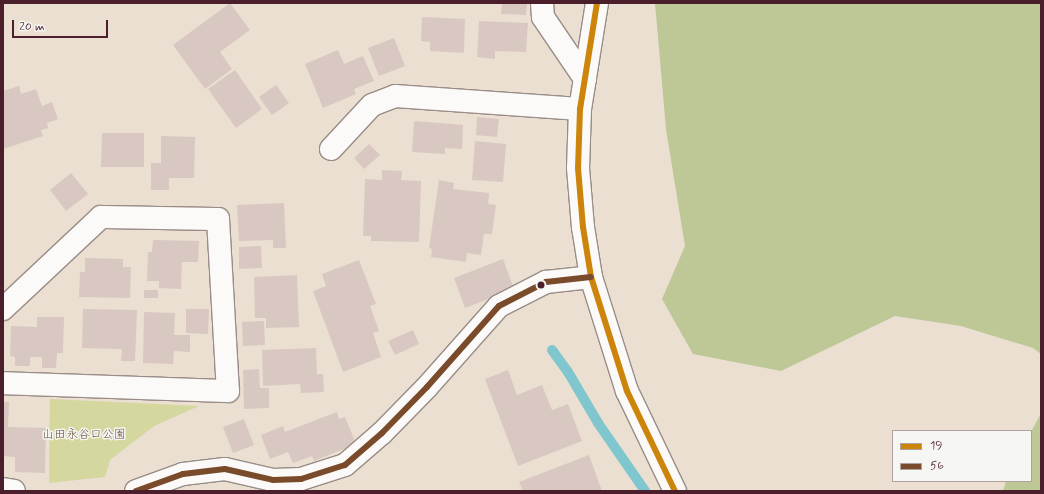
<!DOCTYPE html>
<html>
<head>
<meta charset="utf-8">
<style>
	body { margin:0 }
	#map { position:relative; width:1044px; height:494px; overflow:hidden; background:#eadfd0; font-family:Mynerve,"Klee One",sans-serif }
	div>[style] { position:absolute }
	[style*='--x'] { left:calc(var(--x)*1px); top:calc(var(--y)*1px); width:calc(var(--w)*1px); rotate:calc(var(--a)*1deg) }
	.green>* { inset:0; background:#d4d89e }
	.forest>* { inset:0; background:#bdc896 }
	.stream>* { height:10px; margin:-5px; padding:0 5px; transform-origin:5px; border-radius:5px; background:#80c6cf }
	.building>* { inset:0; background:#d9c8c1 }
	.roads { filter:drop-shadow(1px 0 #998c87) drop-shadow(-1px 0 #998c87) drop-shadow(0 1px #998c87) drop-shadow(0 -1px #998c87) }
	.minor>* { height:22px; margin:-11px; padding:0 11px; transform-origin:11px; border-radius:11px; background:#fcfaf8 }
	.tertiary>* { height:22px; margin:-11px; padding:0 11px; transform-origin:11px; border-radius:11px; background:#fcfaf8 }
	.bus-1>* { height:6px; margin:-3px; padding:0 3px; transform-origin:3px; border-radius:3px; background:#cc840b }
	.bus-2>* { height:6px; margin:-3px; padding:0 3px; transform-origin:3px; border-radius:3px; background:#7a4b2a }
	.dots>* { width:11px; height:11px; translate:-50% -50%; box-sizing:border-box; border:2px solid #f6f6f2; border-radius:50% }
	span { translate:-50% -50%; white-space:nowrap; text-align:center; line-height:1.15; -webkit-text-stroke:3px #f6f6f2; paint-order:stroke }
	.park-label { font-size:12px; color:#684c3e }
	.frame { position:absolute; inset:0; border:4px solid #4a1f2b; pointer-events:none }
	.legend { position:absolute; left:892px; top:430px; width:140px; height:52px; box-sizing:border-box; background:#f6f6f2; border:1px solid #b1a0a2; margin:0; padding:5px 7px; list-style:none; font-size:12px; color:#4a1f2b }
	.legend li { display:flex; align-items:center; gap:8px; height:20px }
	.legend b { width:20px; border:1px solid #b1a0a2 }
	.scale { position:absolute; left:12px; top:20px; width:96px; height:18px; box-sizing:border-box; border:2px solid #4a1f2b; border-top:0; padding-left:5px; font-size:12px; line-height:14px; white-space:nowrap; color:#4a1f2b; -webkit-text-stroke:3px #f6f6f2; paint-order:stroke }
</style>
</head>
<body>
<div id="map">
	<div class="green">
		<i style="clip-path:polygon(50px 399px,199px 406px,154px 426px,110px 460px,105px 477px,49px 483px)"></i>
	</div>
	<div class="forest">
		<i style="clip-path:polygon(655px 3px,1041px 3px,1041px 354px,1033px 348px,961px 326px,895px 316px,781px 371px,693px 354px,662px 299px,685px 246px,666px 129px)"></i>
		<i style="clip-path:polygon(1041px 413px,1041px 491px,1003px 491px,1006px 481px,1031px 481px,1031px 432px)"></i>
	</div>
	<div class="stream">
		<i style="--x:552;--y:350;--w:27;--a:54"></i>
		<i style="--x:568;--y:372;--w:59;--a:59.5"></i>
		<i style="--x:598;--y:423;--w:83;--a:55.3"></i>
	</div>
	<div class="building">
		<i style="clip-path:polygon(230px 3px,250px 30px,220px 52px,232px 69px,205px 89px,173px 45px)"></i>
		<i style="clip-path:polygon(502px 3px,527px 3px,526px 15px,501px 14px)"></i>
		<i style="clip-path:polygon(422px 17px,465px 19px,464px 53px,430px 51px,430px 42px,421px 41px)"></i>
		<i style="clip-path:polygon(479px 21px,528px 23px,526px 52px,495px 51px,495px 59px,477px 57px)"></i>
		<i style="clip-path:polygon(394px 38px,405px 66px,379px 76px,368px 48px)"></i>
		<i style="clip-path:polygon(338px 50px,344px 64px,363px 56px,374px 81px,354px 89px,356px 94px,323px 108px,305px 64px)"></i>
		<i style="clip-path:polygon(235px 70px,262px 109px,236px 128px,208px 89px)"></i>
		<i style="clip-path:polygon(276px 85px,289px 103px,272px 115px,259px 97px)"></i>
		<i style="clip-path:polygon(19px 86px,21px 94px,36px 89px,42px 106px,52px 102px,58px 119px,47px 123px,48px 128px,41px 130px,43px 136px,3px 149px,3px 91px)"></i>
		<i style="clip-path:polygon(477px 117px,499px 119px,497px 137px,476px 135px)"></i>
		<i style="clip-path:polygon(414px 121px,463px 125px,462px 149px,445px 148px,445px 154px,412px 152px)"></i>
		<i style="clip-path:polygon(102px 133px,144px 133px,144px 167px,101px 167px)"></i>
		<i style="clip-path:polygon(161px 136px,195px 137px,194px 178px,169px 178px,169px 190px,151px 190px,151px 163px,161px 163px)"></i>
		<i style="clip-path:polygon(475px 141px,506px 144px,503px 182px,472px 180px)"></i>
		<i style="clip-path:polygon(369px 144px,380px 155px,364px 169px,354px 158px)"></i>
		<i style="clip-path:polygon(382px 170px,402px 171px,401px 180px,421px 181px,419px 242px,371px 241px,371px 236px,363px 236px,365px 179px,382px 180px)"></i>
		<i style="clip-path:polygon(71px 173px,88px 194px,66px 211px,50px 190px)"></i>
		<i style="clip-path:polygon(439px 180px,454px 183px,453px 189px,489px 193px,488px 204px,496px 205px,492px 234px,484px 234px,481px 255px,467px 253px,466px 262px,431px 257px,432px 249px,429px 248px)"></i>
		<i style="clip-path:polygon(284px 203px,286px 248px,273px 248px,273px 240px,239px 241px,237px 205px)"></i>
		<i style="clip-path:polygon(153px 240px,199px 241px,198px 262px,182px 262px,181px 289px,159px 288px,159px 281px,147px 281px,148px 252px,152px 252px)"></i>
		<i style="clip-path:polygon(261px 246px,262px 268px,239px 269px,239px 247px)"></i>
		<i style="clip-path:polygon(85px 258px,123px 259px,123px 267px,131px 267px,130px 298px,79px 297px,80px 272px,85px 272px)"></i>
		<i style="clip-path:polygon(503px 259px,514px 289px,465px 308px,454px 278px)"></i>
		<i style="clip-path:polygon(359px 260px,376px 304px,370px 306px,379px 331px,373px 333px,381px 357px,343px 372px,313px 291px,326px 286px,322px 274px)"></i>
		<i style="clip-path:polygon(297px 275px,299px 327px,266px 328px,266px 318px,255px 318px,254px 277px)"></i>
		<i style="clip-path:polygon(144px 290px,158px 290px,158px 298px,144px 298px)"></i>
		<i style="clip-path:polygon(83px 309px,137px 310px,135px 361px,121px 361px,122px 349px,82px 348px)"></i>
		<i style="clip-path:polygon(186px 309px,209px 309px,208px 334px,186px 333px)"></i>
		<i style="clip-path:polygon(144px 312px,175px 313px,174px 335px,190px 335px,190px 352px,174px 351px,173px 364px,143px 363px)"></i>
		<i style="clip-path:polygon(37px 317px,64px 317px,63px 353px,57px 353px,56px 368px,42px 368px,42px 357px,30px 357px,30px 366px,15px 366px,15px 357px,10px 356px,11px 326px,37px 327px)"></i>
		<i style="clip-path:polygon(264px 321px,265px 345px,243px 346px,242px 322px)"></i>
		<i style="clip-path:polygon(413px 330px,419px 344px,395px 355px,388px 341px)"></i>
		<i style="clip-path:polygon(316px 348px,317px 374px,323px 374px,324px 392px,301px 393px,300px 384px,263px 386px,262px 350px)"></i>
		<i style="clip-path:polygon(259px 369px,260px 388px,269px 388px,269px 408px,244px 409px,243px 370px)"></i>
		<i style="clip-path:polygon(508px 370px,517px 395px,542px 385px,552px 410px,568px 404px,582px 441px,518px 466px,485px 379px)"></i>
		<i style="clip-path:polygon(3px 402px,9px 402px,8px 427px,46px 428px,45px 473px,15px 472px,15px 457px,3px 456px)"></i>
		<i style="clip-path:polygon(337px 412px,339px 419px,345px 417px,356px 444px,314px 461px,312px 456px,293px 463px,288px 452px,270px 459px,261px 435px,283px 426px,285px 432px)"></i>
		<i style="clip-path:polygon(244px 419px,254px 445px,233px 453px,223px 427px)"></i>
		<i style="clip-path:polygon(589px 455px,602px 491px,523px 491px,519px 482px)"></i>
	</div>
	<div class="roads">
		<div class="minor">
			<i style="--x:542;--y:3;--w:14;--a:86"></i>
			<i style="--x:543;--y:17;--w:75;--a:55.9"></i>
			<i style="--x:331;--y:149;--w:60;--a:-47"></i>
			<i style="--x:372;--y:105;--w:25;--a:-21"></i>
			<i style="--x:395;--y:96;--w:185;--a:4"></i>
			<i style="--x:3;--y:309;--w:134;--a:-43.2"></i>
			<i style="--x:101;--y:217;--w:117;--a:1"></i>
			<i style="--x:218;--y:219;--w:172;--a:86.7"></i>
			<i style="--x:228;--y:391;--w:225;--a:-178"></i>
			<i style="--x:3;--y:489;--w:11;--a:10"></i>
			<i style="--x:136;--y:491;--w:50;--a:-19.9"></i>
			<i style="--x:183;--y:474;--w:42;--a:-6.8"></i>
			<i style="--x:225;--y:469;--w:49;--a:12.9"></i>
			<i style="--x:273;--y:480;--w:28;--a:-2"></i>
			<i style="--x:301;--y:479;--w:46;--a:-17.7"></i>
			<i style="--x:345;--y:465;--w:49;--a:-40.9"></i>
			<i style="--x:382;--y:433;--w:64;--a:-45.6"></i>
			<i style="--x:427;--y:387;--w:108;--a:-48.4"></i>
			<i style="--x:499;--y:306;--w:53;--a:-27.1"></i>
			<i style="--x:546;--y:282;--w:45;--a:-6.3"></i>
		</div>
		<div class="tertiary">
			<i style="--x:597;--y:3;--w:107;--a:99.1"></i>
			<i style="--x:580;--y:109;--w:59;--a:91.9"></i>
			<i style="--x:578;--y:168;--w:59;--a:85.2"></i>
			<i style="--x:583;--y:227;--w:51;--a:80.9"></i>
			<i style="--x:591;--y:277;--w:120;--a:72.5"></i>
			<i style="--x:627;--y:391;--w:111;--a:64.4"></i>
		</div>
	</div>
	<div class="bus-1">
		<i style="--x:597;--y:3;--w:107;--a:99.1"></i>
		<i style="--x:580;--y:109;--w:59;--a:91.9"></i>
		<i style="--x:578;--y:168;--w:59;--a:85.2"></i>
		<i style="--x:583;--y:227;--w:51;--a:80.9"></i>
		<i style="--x:591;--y:277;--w:120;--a:72.5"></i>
		<i style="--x:627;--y:391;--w:111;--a:64.4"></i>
	</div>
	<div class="bus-2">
		<i style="--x:136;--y:491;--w:50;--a:-19.9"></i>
		<i style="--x:183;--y:474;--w:42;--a:-6.8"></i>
		<i style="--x:225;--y:469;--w:49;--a:12.9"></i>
		<i style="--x:273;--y:480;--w:28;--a:-2"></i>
		<i style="--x:301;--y:479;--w:46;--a:-17.7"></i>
		<i style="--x:345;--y:465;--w:49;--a:-40.9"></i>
		<i style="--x:382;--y:433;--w:64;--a:-45.6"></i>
		<i style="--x:427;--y:387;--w:108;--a:-48.4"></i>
		<i style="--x:499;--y:306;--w:53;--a:-27.1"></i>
		<i style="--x:546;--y:282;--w:45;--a:-6.3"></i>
	</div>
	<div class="dots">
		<i style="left:541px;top:285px;background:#4a1f2b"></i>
	</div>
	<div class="park-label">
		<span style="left:84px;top:436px">山田永谷口公園</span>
	</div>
	<div class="frame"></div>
	<ul class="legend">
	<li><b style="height:5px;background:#cc840b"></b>19</li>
	<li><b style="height:5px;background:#7a4b2a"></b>56</li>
	</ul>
	<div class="scale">20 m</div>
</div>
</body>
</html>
